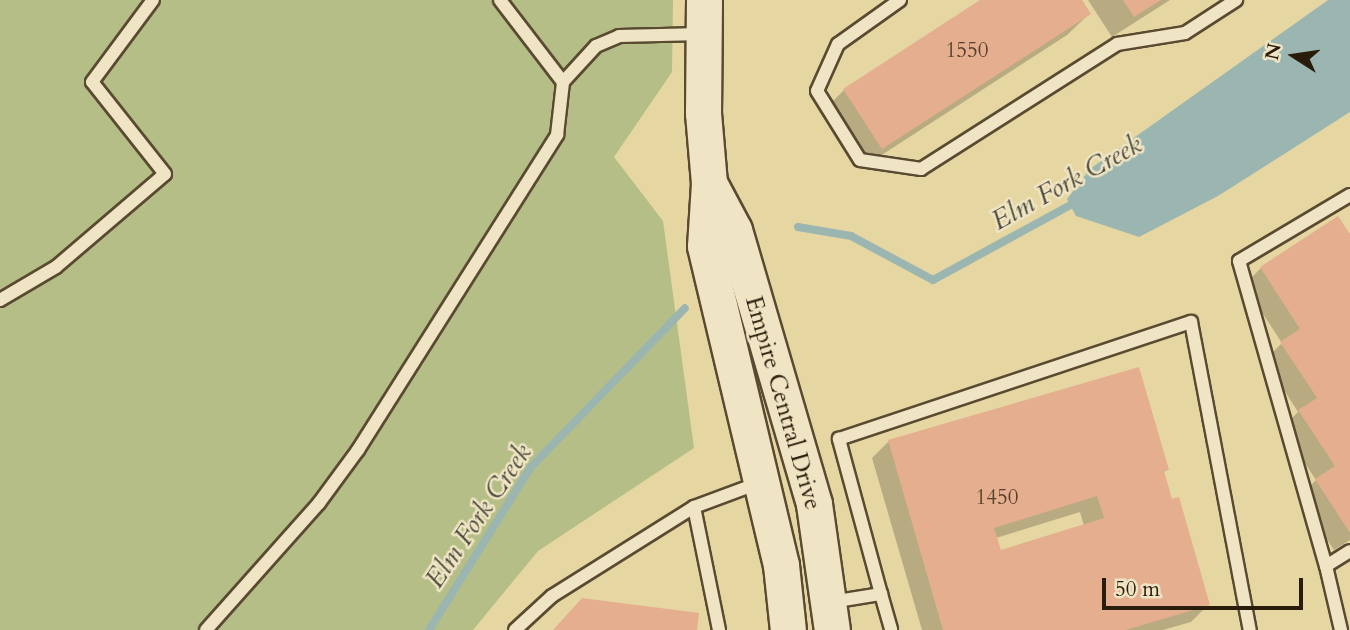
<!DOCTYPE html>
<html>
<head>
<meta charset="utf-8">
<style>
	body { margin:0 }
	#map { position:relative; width:1350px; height:630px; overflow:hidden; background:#e6d6a2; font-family:Cardo,serif }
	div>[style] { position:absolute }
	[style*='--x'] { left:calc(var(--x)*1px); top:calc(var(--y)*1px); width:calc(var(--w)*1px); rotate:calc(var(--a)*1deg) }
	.green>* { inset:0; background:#b4be86 }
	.water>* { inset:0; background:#9bb6b1 }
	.shadow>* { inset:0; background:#0003 }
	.stream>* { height:8px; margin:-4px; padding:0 4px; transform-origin:4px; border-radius:4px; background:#9bb6b1 }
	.building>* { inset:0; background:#e4ae8f }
	.roads { filter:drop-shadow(2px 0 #594a31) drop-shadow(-2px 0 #594a31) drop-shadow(0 2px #594a31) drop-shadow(0 -2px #594a31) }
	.lane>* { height:12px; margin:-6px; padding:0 6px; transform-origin:6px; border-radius:6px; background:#efe4c3 }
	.secondary>* { height:35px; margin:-17.5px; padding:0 17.5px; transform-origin:17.5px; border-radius:17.5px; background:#efe4c3 }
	span { translate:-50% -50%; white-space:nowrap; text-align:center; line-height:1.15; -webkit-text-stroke:5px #efe4c3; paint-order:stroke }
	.number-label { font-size:21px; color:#58402c }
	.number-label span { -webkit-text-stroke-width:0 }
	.street-label { font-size:24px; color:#2a1c0b }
	.water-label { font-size:26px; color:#4c4a3d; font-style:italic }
	.north { position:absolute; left:1259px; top:21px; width:70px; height:70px; -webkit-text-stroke:5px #efe4c3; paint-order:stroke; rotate:282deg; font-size:19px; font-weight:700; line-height:28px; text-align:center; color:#2a1c0b }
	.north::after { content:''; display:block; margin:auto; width:24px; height:32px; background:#2a1c0b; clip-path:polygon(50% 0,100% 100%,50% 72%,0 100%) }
	.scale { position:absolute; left:1102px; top:578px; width:201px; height:32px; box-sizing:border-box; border:4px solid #2a1c0b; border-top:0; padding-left:9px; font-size:21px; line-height:24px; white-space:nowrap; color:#2a1c0b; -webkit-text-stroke:5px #efe4c3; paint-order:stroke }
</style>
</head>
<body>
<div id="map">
	<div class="green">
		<i style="clip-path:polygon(0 0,673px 0,672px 72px,614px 157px,663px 221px,694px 448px,538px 551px,473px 630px,0 630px)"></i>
	</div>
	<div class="water">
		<i style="clip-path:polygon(1328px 0,1350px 0,1350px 112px,1218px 196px,1139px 237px,1076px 216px,1067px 199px,1090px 169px)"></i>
	</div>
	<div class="shadow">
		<i style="clip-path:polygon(983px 0,1080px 0,1089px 14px,1067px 35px,860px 169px,823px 111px,844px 90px)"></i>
		<i style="clip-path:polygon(1088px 0,1170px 0,1112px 37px)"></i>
		<i style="clip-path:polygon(1350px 237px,1350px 540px,1334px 550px,1299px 497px,1316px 480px,1282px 428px,1298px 412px,1265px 360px,1282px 343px,1244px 285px,1261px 268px)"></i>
		<i style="clip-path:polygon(evenodd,889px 441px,1167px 469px,1163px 473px,1171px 501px,1208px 605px,1191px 622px,1163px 630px,922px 630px,872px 458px,889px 441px,1080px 512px,1084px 526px,1000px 552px,996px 538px,1080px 512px)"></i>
	</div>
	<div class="stream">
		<i style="--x:798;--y:227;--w:54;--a:9.6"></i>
		<i style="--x:851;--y:236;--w:93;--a:28.2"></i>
		<i style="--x:933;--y:280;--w:165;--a:-28.6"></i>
		<i style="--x:429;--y:630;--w:192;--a:-58"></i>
		<i style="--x:531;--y:467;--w:221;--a:-45.9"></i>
	</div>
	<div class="building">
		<i style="clip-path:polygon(980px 0,1082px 0,1091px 14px,882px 149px,843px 89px)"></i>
		<i style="clip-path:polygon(1123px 0,1161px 0,1134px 17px)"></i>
		<i style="clip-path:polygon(1338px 216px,1350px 234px,1350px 533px,1315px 479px,1335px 466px,1298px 410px,1317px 398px,1280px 342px,1300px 329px,1260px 267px)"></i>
		<i style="clip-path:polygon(evenodd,1139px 367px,1169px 470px,1164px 471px,1172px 499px,1179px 497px,1210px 605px,1126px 630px,943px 630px,888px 440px,1139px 367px,1097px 496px,1104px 518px,1001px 550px,994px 528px,1097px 496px)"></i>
		<i style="clip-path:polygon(582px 598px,699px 613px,697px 630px,553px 630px)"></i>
	</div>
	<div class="roads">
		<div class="lane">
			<i style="--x:500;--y:0;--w:103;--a:52.5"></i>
			<i style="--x:900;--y:0;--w:76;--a:144.6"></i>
			<i style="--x:838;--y:44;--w:51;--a:114.1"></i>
			<i style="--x:817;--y:91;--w:81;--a:58.1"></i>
			<i style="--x:860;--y:160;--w:62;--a:8.4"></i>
			<i style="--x:921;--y:169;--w:232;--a:-32.5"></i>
			<i style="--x:1117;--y:44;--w:69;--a:-9.2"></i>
			<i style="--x:1185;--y:33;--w:61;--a:-32.9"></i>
			<i style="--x:1350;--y:195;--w:129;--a:149.3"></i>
			<i style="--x:1239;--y:261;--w:317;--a:74.1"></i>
			<i style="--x:1326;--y:566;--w:28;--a:-32"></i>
			<i style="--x:0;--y:300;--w:65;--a:-30.5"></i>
			<i style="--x:56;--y:267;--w:143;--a:-40.5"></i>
			<i style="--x:165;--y:174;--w:117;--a:-128.4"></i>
			<i style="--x:92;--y:82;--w:102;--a:-53.4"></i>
			<i style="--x:694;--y:507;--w:69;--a:-20.3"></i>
			<i style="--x:1326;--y:566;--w:66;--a:76.8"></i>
			<i style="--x:881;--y:594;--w:37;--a:74"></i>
			<i style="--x:831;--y:602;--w:51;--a:-9.1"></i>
			<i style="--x:881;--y:594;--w:161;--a:-105.2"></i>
			<i style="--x:839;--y:439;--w:371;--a:-18.4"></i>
			<i style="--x:1191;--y:322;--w:314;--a:79.2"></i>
			<i style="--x:206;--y:630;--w:170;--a:-48.3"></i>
			<i style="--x:319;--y:503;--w:66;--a:-53.7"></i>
			<i style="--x:358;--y:450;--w:373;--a:-57.7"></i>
			<i style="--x:557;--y:135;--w:53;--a:-83.5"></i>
			<i style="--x:563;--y:82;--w:49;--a:-47.5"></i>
			<i style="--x:596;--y:46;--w:25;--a:-23"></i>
			<i style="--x:619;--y:36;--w:83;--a:-1.4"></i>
			<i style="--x:515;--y:630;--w:50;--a:-42.6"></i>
			<i style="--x:552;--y:596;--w:168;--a:-32.1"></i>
			<i style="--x:694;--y:507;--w:126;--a:78.5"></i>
		</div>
		<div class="secondary">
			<i style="--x:704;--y:0;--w:113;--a:90.5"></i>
			<i style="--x:703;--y:113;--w:70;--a:85.1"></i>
			<i style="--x:709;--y:183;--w:63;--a:93.6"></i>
			<i style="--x:705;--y:246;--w:328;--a:76.6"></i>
			<i style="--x:781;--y:565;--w:65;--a:83.9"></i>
			<i style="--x:709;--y:183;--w:53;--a:62"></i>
			<i style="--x:734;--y:230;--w:285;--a:73.7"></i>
			<i style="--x:814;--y:504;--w:127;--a:81.9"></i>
		</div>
	</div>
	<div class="number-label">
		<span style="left:967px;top:51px">1550</span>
		<span style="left:997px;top:498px">1450</span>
	</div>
	<div class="street-label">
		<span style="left:783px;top:403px;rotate:74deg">Empire Central Drive</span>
	</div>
	<div class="water-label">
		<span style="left:1067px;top:183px;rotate:-29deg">Elm Fork Creek</span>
		<span style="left:479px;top:516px;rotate:-56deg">Elm Fork Creek</span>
	</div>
	<div class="north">N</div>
	<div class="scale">50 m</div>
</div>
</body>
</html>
